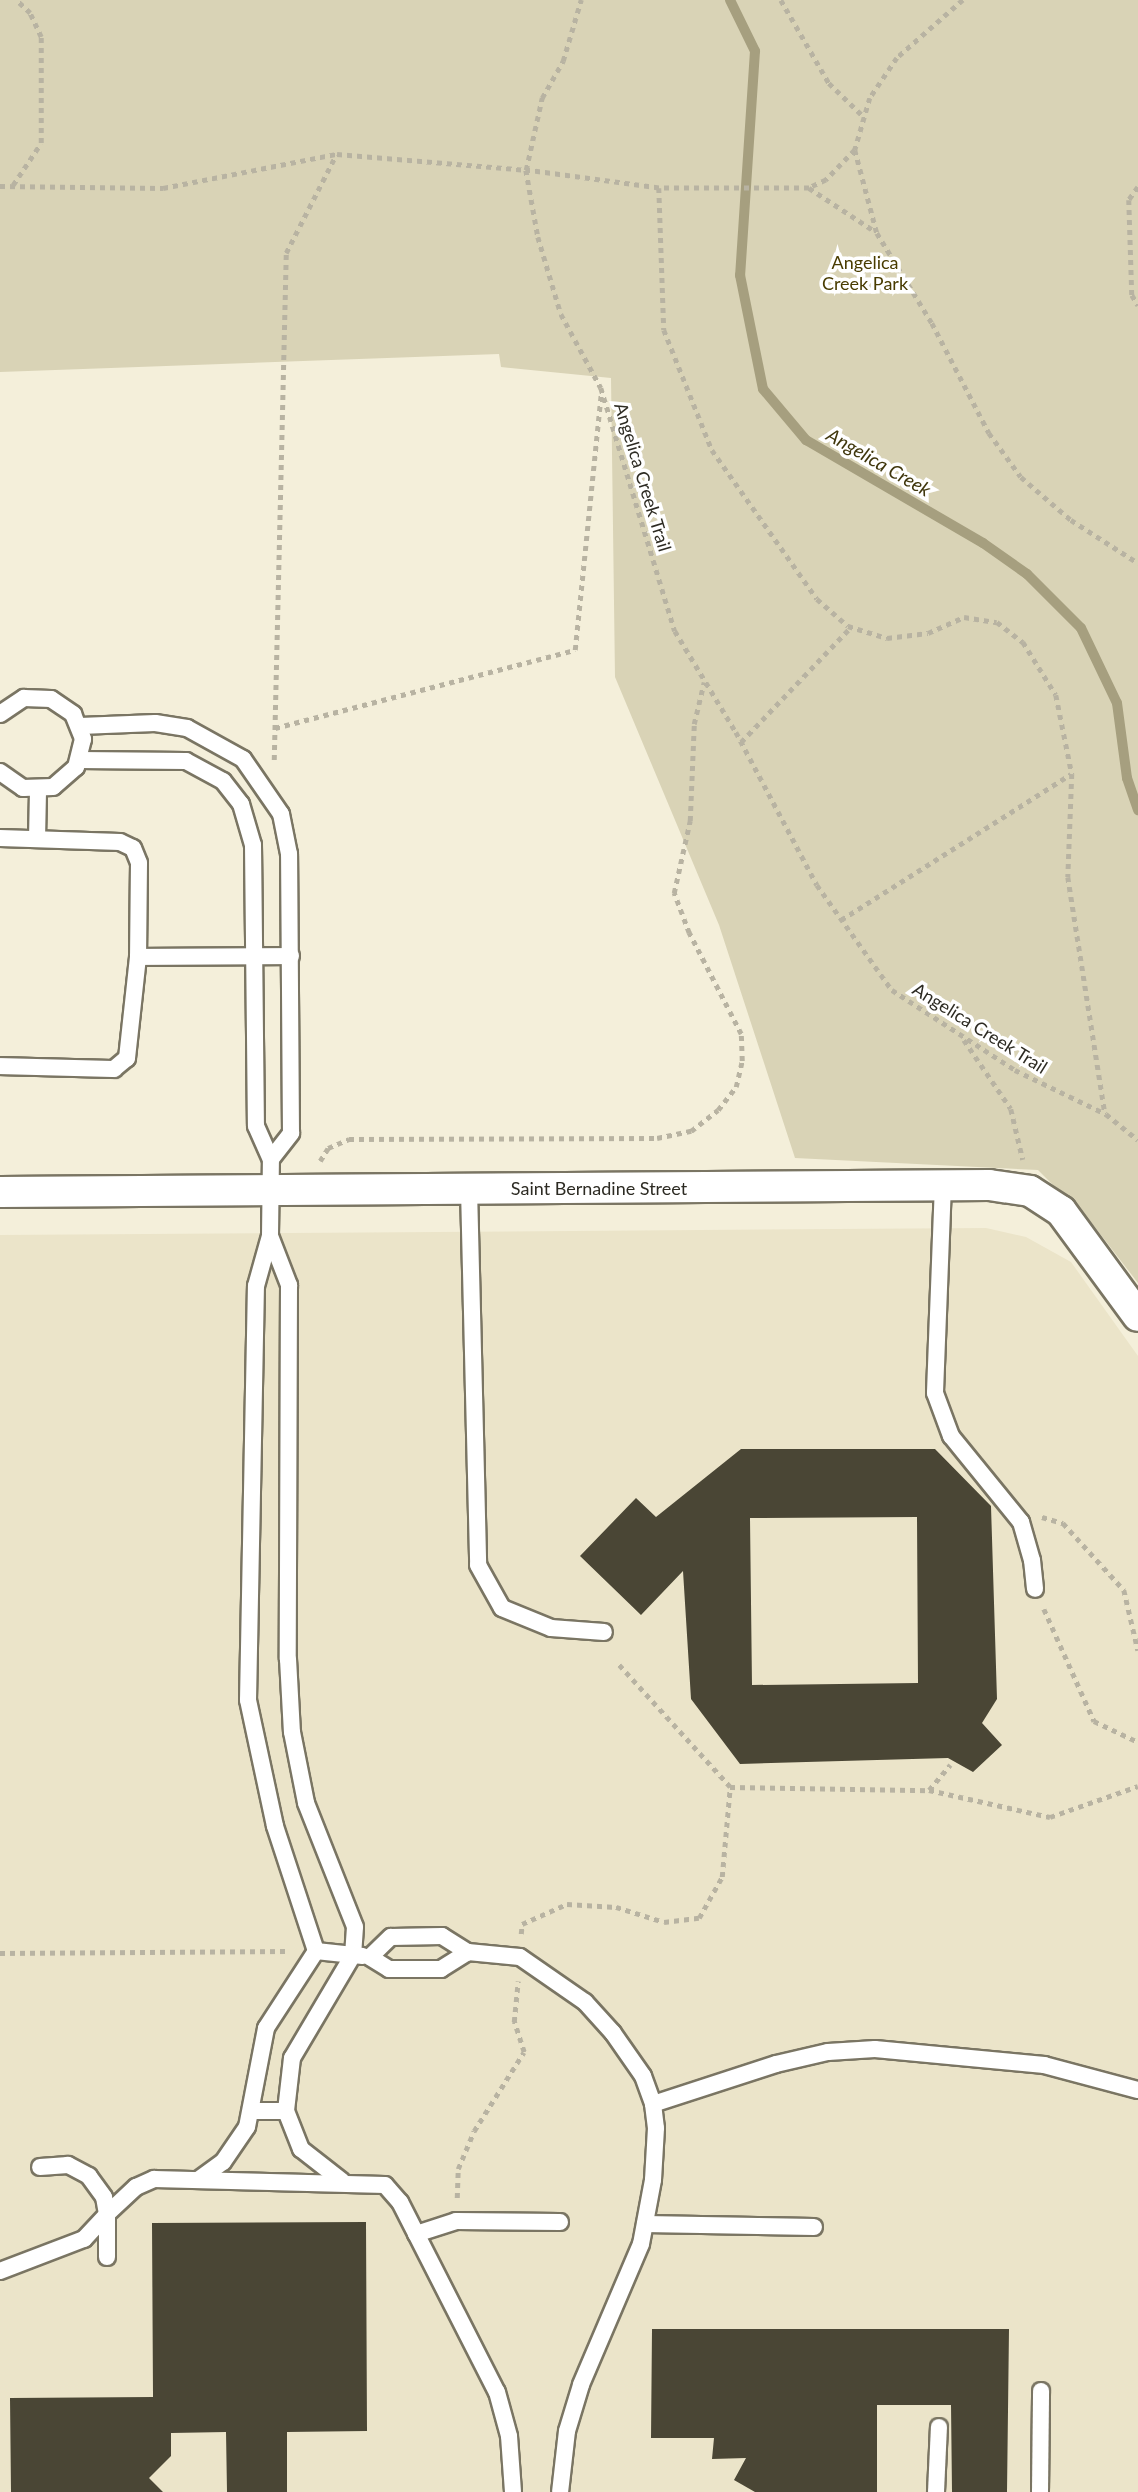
<!DOCTYPE html>
<html>
<head>
<meta charset="utf-8">
<style>
	body { margin:0 }
	#map { position:relative; width:1138px; height:2492px; overflow:hidden; background:#f4efda; font-family:Lato,sans-serif }
	div>[style] { position:absolute }
	[style*='--x'] { left:calc(var(--x)*1px); top:calc(var(--y)*1px); width:calc(var(--w)*1px); rotate:calc(var(--a)*1deg) }
	.built>* { inset:0; background:#ebe4c9 }
	.green>* { inset:0; background:#d9d3b6 }
	.stream>* { height:10px; margin:-5px; padding:0 5px; transform-origin:5px; border-radius:5px; background:#a69f7f }
	.building>* { inset:0; background:#4a4635 }
	.path>* { height:4.5px; margin-top:-2.25px; transform-origin:0; background:repeating-linear-gradient(90deg,#b8b3a2 0 5px,transparent 0 10px) }
	.roads { filter:drop-shadow(2px 0 #7a7563) drop-shadow(-2px 0 #7a7563) drop-shadow(0 2px #7a7563) drop-shadow(0 -2px #7a7563) }
	.lane>* { height:16px; margin:-8px; padding:0 8px; transform-origin:8px; border-radius:8px; background:#fff }
	.street>* { height:30px; margin:-15px; padding:0 15px; transform-origin:15px; border-radius:15px; background:#fff }
	span { translate:-50% -50%; white-space:nowrap; text-align:center; line-height:1.15; -webkit-text-stroke:7px #fff; paint-order:stroke }
	.park-label { font-size:18px; color:#493c00 }
	.street-label { font-size:18px; color:#2d2b23 }
	.water-label { font-size:19px; color:#40370d; font-style:italic }
</style>
</head>
<body>
<div id="map">
	<div class="built">
		<i style="clip-path:polygon(986px 1228px,1026px 1237px,1071px 1262px,1138px 1356px,1138px 2492px,0 2492px,0 1235px)"></i>
	</div>
	<div class="green">
		<i style="clip-path:polygon(0 0,1138px 0,1138px 1283px,1094px 1226px,1038px 1170px,795px 1158px,719px 925px,615px 677px,611px 378px,501px 367px,499px 354px,0 372px)"></i>
	</div>
	<div class="stream">
		<i style="--x:730;--y:0;--w:57;--a:63.9"></i>
		<i style="--x:755;--y:51;--w:225;--a:93.8"></i>
		<i style="--x:740;--y:275;--w:116;--a:78.6"></i>
		<i style="--x:763;--y:389;--w:67;--a:49.9"></i>
		<i style="--x:806;--y:440;--w:205;--a:30.2"></i>
		<i style="--x:983;--y:543;--w:54;--a:35.2"></i>
		<i style="--x:1027;--y:574;--w:76;--a:45"></i>
		<i style="--x:1081;--y:628;--w:83;--a:64.4"></i>
		<i style="--x:1117;--y:703;--w:76;--a:82.4"></i>
		<i style="--x:1127;--y:778;--w:34;--a:71"></i>
	</div>
	<div class="building">
		<i style="clip-path:polygon(evenodd,741px 1449px,935px 1449px,991px 1506px,997px 1699px,982px 1723px,1002px 1745px,973px 1772px,948px 1758px,740px 1764px,691px 1699px,683px 1571px,641px 1615px,580px 1556px,636px 1498px,656px 1517px,741px 1449px,917px 1517px,918px 1683px,752px 1685px,750px 1518px,917px 1517px)"></i>
		<i style="clip-path:polygon(366px 2222px,367px 2431px,287px 2432px,287px 2492px,227px 2492px,226px 2432px,171px 2433px,171px 2456px,149px 2478px,163px 2492px,11px 2492px,10px 2398px,153px 2397px,152px 2223px)"></i>
		<i style="clip-path:polygon(652px 2329px,1009px 2329px,1007px 2492px,952px 2492px,951px 2405px,877px 2405px,877px 2492px,755px 2492px,734px 2480px,746px 2458px,712px 2459px,714px 2438px,651px 2438px)"></i>
	</div>
	<div class="path">
		<i style="--x:781;--y:0;--w:96;--a:60"></i>
		<i style="--x:829;--y:83;--w:47;--a:44.1"></i>
		<i style="--x:963;--y:0;--w:88;--a:138.7"></i>
		<i style="--x:897;--y:58;--w:48;--a:124"></i>
		<i style="--x:870;--y:98;--w:54;--a:106.1"></i>
		<i style="--x:855;--y:150;--w:42;--a:134"></i>
		<i style="--x:826;--y:180;--w:19;--a:155"></i>
		<i style="--x:809;--y:188;--w:150;--a:180"></i>
		<i style="--x:659;--y:188;--w:134;--a:-172.3"></i>
		<i style="--x:526;--y:170;--w:68;--a:79.8"></i>
		<i style="--x:538;--y:237;--w:80;--a:73.4"></i>
		<i style="--x:561;--y:314;--w:84;--a:61.6"></i>
		<i style="--x:601;--y:388;--w:254;--a:73.1"></i>
		<i style="--x:675;--y:631;--w:118;--a:58.9"></i>
		<i style="--x:736;--y:732;--w:173;--a:62.1"></i>
		<i style="--x:817;--y:885;--w:129;--a:54.5"></i>
		<i style="--x:892;--y:990;--w:147;--a:33"></i>
		<i style="--x:1015;--y:1070;--w:101;--a:25.8"></i>
		<i style="--x:1106;--y:1114;--w:41;--a:39.1"></i>
		<i style="--x:855;--y:150;--w:86;--a:75.2"></i>
		<i style="--x:877;--y:233;--w:105;--a:58.6"></i>
		<i style="--x:932;--y:323;--w:124;--a:62.6"></i>
		<i style="--x:989;--y:433;--w:54;--a:54"></i>
		<i style="--x:1021;--y:477;--w:66;--a:40.7"></i>
		<i style="--x:1071;--y:520;--w:80;--a:32.7"></i>
		<i style="--x:13;--y:185;--w:50;--a:-56.3"></i>
		<i style="--x:41;--y:143;--w:106;--a:-90"></i>
		<i style="--x:41;--y:37;--w:26;--a:-115"></i>
		<i style="--x:30;--y:13;--w:19;--a:-137"></i>
		<i style="--x:0;--y:186;--w:163;--a:0.7"></i>
		<i style="--x:163;--y:188;--w:177;--a:-11.1"></i>
		<i style="--x:337;--y:154;--w:190;--a:4.8"></i>
		<i style="--x:526;--y:170;--w:74;--a:-77.5"></i>
		<i style="--x:542;--y:98;--w:43;--a:-60.4"></i>
		<i style="--x:563;--y:61;--w:64;--a:-73.6"></i>
		<i style="--x:1138;--y:187;--w:16;--a:125"></i>
		<i style="--x:1129;--y:200;--w:95;--a:88.2"></i>
		<i style="--x:1132;--y:295;--w:12;--a:59"></i>
		<i style="--x:659;--y:188;--w:142;--a:88"></i>
		<i style="--x:664;--y:330;--w:129;--a:68.2"></i>
		<i style="--x:712;--y:450;--w:182;--a:54.8"></i>
		<i style="--x:817;--y:599;--w:41;--a:41.1"></i>
		<i style="--x:848;--y:626;--w:41;--a:17.1"></i>
		<i style="--x:887;--y:638;--w:41;--a:-7"></i>
		<i style="--x:928;--y:633;--w:39;--a:-24"></i>
		<i style="--x:964;--y:617;--w:33;--a:9"></i>
		<i style="--x:997;--y:622;--w:33;--a:38"></i>
		<i style="--x:1023;--y:642;--w:62;--a:58.1"></i>
		<i style="--x:1056;--y:695;--w:81;--a:78.6"></i>
		<i style="--x:1072;--y:774;--w:103;--a:92.2"></i>
		<i style="--x:1068;--y:877;--w:239;--a:81.1"></i>
		<i style="--x:809;--y:188;--w:80;--a:33.3"></i>
		<i style="--x:275;--y:728;--w:310;--a:-14.6"></i>
		<i style="--x:575;--y:650;--w:259;--a:-84.2"></i>
		<i style="--x:741;--y:742;--w:159;--a:-46.3"></i>
		<i style="--x:274;--y:760;--w:507;--a:-88.64"></i>
		<i style="--x:286;--y:253;--w:110;--a:-63"></i>
		<i style="--x:841;--y:920;--w:272;--a:-32.4"></i>
		<i style="--x:964;--y:1040;--w:83;--a:55.7"></i>
		<i style="--x:1011;--y:1109;--w:52;--a:76.8"></i>
		<i style="--x:320;--y:1161;--w:15;--a:-58"></i>
		<i style="--x:328;--y:1148;--w:23;--a:-23"></i>
		<i style="--x:349;--y:1139;--w:308;--a:-0.2"></i>
		<i style="--x:657;--y:1138;--w:35;--a:-12"></i>
		<i style="--x:691;--y:1131;--w:34;--a:-38"></i>
		<i style="--x:718;--y:1110;--w:29;--a:-52"></i>
		<i style="--x:736;--y:1087;--w:27;--a:-77"></i>
		<i style="--x:742;--y:1061;--w:27;--a:-92"></i>
		<i style="--x:741;--y:1034;--w:114;--a:-117.2"></i>
		<i style="--x:689;--y:933;--w:43;--a:-110.6"></i>
		<i style="--x:674;--y:893;--w:74;--a:-77.5"></i>
		<i style="--x:690;--y:821;--w:97;--a:-87.6"></i>
		<i style="--x:694;--y:724;--w:43;--a:-76.6"></i>
		<i style="--x:1042;--y:1517;--w:22;--a:16"></i>
		<i style="--x:1063;--y:1523;--w:91;--a:47.7"></i>
		<i style="--x:1124;--y:1590;--w:62;--a:76.9"></i>
		<i style="--x:1044;--y:1609;--w:123;--a:65.9"></i>
		<i style="--x:1094;--y:1721;--w:49;--a:25.5"></i>
		<i style="--x:730;--y:1787;--w:199;--a:0.9"></i>
		<i style="--x:929;--y:1790;--w:33;--a:-50"></i>
		<i style="--x:929;--y:1790;--w:124;--a:12.6"></i>
		<i style="--x:1050;--y:1817;--w:93;--a:-19.4"></i>
		<i style="--x:521;--y:1934;--w:10;--a:-84"></i>
		<i style="--x:522;--y:1924;--w:49;--a:-24"></i>
		<i style="--x:567;--y:1904;--w:49;--a:3.5"></i>
		<i style="--x:616;--y:1907;--w:50;--a:17.4"></i>
		<i style="--x:664;--y:1922;--w:35;--a:-7"></i>
		<i style="--x:699;--y:1918;--w:47;--a:-60.7"></i>
		<i style="--x:722;--y:1877;--w:90;--a:-84.9"></i>
		<i style="--x:730;--y:1787;--w:168;--a:-132.3"></i>
		<i style="--x:0;--y:1953;--w:287;--a:-0.4"></i>
		<i style="--x:457;--y:2198;--w:29;--a:-88"></i>
		<i style="--x:458;--y:2169;--w:41;--a:-67.2"></i>
		<i style="--x:474;--y:2131;--w:93;--a:-57.7"></i>
		<i style="--x:524;--y:2052;--w:32;--a:-108"></i>
		<i style="--x:514;--y:2022;--w:41;--a:-84.4"></i>
	</div>
	<div class="roads">
		<div class="lane">
			<i style="--x:0;--y:714;--w:29;--a:-34"></i>
			<i style="--x:24;--y:698;--w:27;--a:2"></i>
			<i style="--x:51;--y:699;--w:27;--a:34"></i>
			<i style="--x:73;--y:714;--w:27;--a:68"></i>
			<i style="--x:83;--y:739;--w:29;--a:104"></i>
			<i style="--x:76;--y:767;--w:30;--a:139"></i>
			<i style="--x:53;--y:787;--w:30;--a:178"></i>
			<i style="--x:23;--y:788;--w:28;--a:-145"></i>
			<i style="--x:79;--y:760;--w:107;--a:0.5"></i>
			<i style="--x:186;--y:761;--w:42;--a:28.4"></i>
			<i style="--x:223;--y:781;--w:29;--a:52"></i>
			<i style="--x:241;--y:804;--w:43;--a:73.7"></i>
			<i style="--x:253;--y:845;--w:281;--a:89.4"></i>
			<i style="--x:256;--y:1126;--w:36;--a:66"></i>
			<i style="--x:271;--y:1159;--w:33;--a:-52"></i>
			<i style="--x:291;--y:1133;--w:279;--a:-90.4"></i>
			<i style="--x:289;--y:854;--w:41;--a:-101.3"></i>
			<i style="--x:281;--y:814;--w:67;--a:-124.6"></i>
			<i style="--x:243;--y:759;--w:64;--a:-151"></i>
			<i style="--x:187;--y:728;--w:32;--a:-171"></i>
			<i style="--x:155;--y:723;--w:75;--a:177.7"></i>
			<i style="--x:0;--y:838;--w:120;--a:1.9"></i>
			<i style="--x:120;--y:842;--w:14;--a:25"></i>
			<i style="--x:133;--y:848;--w:16;--a:68"></i>
			<i style="--x:139;--y:863;--w:94;--a:90.6"></i>
			<i style="--x:138;--y:957;--w:102;--a:96.2"></i>
			<i style="--x:127;--y:1058;--w:17;--a:140"></i>
			<i style="--x:114;--y:1069;--w:114;--a:-178.5"></i>
			<i style="--x:37;--y:839;--w:49;--a:-88.8"></i>
			<i style="--x:138;--y:957;--w:153;--a:-0.4"></i>
			<i style="--x:943;--y:1184;--w:209;--a:92.2"></i>
			<i style="--x:935;--y:1393;--w:46;--a:69.6"></i>
			<i style="--x:951;--y:1436;--w:111;--a:50.9"></i>
			<i style="--x:1021;--y:1522;--w:40;--a:74"></i>
			<i style="--x:1032;--y:1560;--w:29;--a:84"></i>
			<i style="--x:469;--y:1189;--w:376;--a:88.6"></i>
			<i style="--x:478;--y:1565;--w:49;--a:60.8"></i>
			<i style="--x:502;--y:1608;--w:53;--a:22.2"></i>
			<i style="--x:551;--y:1628;--w:53;--a:4.3"></i>
			<i style="--x:270;--y:1236;--w:77;--a:-89.3"></i>
			<i style="--x:316;--y:1951;--w:132;--a:-108.2"></i>
			<i style="--x:275;--y:1826;--w:129;--a:-102.1"></i>
			<i style="--x:248;--y:1700;--w:414;--a:-88.9"></i>
			<i style="--x:256;--y:1286;--w:52;--a:-74.4"></i>
			<i style="--x:270;--y:1236;--w:53;--a:68.8"></i>
			<i style="--x:289;--y:1285;--w:374;--a:90.2"></i>
			<i style="--x:288;--y:1659;--w:73;--a:86.9"></i>
			<i style="--x:292;--y:1732;--w:72;--a:78.8"></i>
			<i style="--x:306;--y:1803;--w:133;--a:68.4"></i>
			<i style="--x:355;--y:1927;--w:28;--a:94"></i>
			<i style="--x:353;--y:1955;--w:120;--a:120.6"></i>
			<i style="--x:292;--y:2058;--w:53;--a:96.5"></i>
			<i style="--x:286;--y:2111;--w:41;--a:68.5"></i>
			<i style="--x:301;--y:2149;--w:52;--a:38"></i>
			<i style="--x:316;--y:1951;--w:47;--a:6.1"></i>
			<i style="--x:468;--y:1952;--w:32;--a:148"></i>
			<i style="--x:441;--y:1969;--w:52;--a:180"></i>
			<i style="--x:389;--y:1969;--w:22;--a:-148"></i>
			<i style="--x:370;--y:1957;--w:29;--a:-44"></i>
			<i style="--x:391;--y:1937;--w:51;--a:-1.1"></i>
			<i style="--x:442;--y:1936;--w:31;--a:32"></i>
			<i style="--x:468;--y:1952;--w:52;--a:5.5"></i>
			<i style="--x:520;--y:1957;--w:79;--a:34.7"></i>
			<i style="--x:585;--y:2002;--w:42;--a:47.9"></i>
			<i style="--x:613;--y:2033;--w:52;--a:55.1"></i>
			<i style="--x:643;--y:2076;--w:30;--a:70"></i>
			<i style="--x:653;--y:2104;--w:24;--a:83"></i>
			<i style="--x:656;--y:2128;--w:52;--a:93.3"></i>
			<i style="--x:653;--y:2180;--w:65;--a:100.6"></i>
			<i style="--x:641;--y:2244;--w:153;--a:113.1"></i>
			<i style="--x:581;--y:2385;--w:48;--a:106.9"></i>
			<i style="--x:567;--y:2431;--w:61;--a:96.5"></i>
			<i style="--x:653;--y:2104;--w:129;--a:-18"></i>
			<i style="--x:776;--y:2064;--w:53;--a:-13"></i>
			<i style="--x:828;--y:2052;--w:47;--a:-3.7"></i>
			<i style="--x:875;--y:2049;--w:170;--a:5.4"></i>
			<i style="--x:1044;--y:2065;--w:97;--a:14.9"></i>
			<i style="--x:253;--y:2111;--w:33;--a:0"></i>
			<i style="--x:198;--y:2180;--w:31;--a:-36"></i>
			<i style="--x:223;--y:2162;--w:42;--a:-55.6"></i>
			<i style="--x:247;--y:2127;--w:101;--a:-79.1"></i>
			<i style="--x:266;--y:2028;--w:92;--a:-57"></i>
			<i style="--x:645;--y:2224;--w:169;--a:1"></i>
			<i style="--x:416;--y:2234;--w:42;--a:-18"></i>
			<i style="--x:456;--y:2221;--w:104;--a:0.6"></i>
			<i style="--x:107;--y:2257;--w:43;--a:-90"></i>
			<i style="--x:107;--y:2214;--w:40;--a:-43"></i>
			<i style="--x:136;--y:2187;--w:20;--a:-24"></i>
			<i style="--x:154;--y:2179;--w:231;--a:1.5"></i>
			<i style="--x:385;--y:2185;--w:23;--a:49"></i>
			<i style="--x:400;--y:2202;--w:213;--a:63"></i>
			<i style="--x:497;--y:2392;--w:46;--a:74.7"></i>
			<i style="--x:509;--y:2436;--w:56;--a:85.9"></i>
			<i style="--x:0;--y:2271;--w:90;--a:-20.9"></i>
			<i style="--x:84;--y:2239;--w:34;--a:-47"></i>
			<i style="--x:107;--y:2214;--w:17;--a:-100"></i>
			<i style="--x:104;--y:2197;--w:26;--a:-126"></i>
			<i style="--x:89;--y:2176;--w:24;--a:-152"></i>
			<i style="--x:68;--y:2165;--w:28;--a:176"></i>
			<i style="--x:936;--y:2492;--w:65;--a:-87.4"></i>
			<i style="--x:1040;--y:2492;--w:101;--a:-89.4"></i>
		</div>
		<div class="street">
			<i style="--x:0;--y:1192;--w:989;--a:-0.41"></i>
			<i style="--x:989;--y:1185;--w:41;--a:8.3"></i>
			<i style="--x:1030;--y:1191;--w:37;--a:33"></i>
			<i style="--x:1061;--y:1211;--w:130;--a:53.7"></i>
		</div>
	</div>
	<div class="park-label">
		<span style="left:865px;top:273px">Angelica<br>Creek Park</span>
	</div>
	<div class="street-label">
		<span style="left:643px;top:477px;rotate:73deg">Angelica Creek Trail</span>
		<span style="left:980px;top:1028px;rotate:32deg">Angelica Creek Trail</span>
		<span style="left:599px;top:1188px">Saint Bernadine Street</span>
	</div>
	<div class="water-label">
		<span style="left:879px;top:462px;rotate:30deg">Angelica Creek</span>
	</div>
</div>
</body>
</html>
